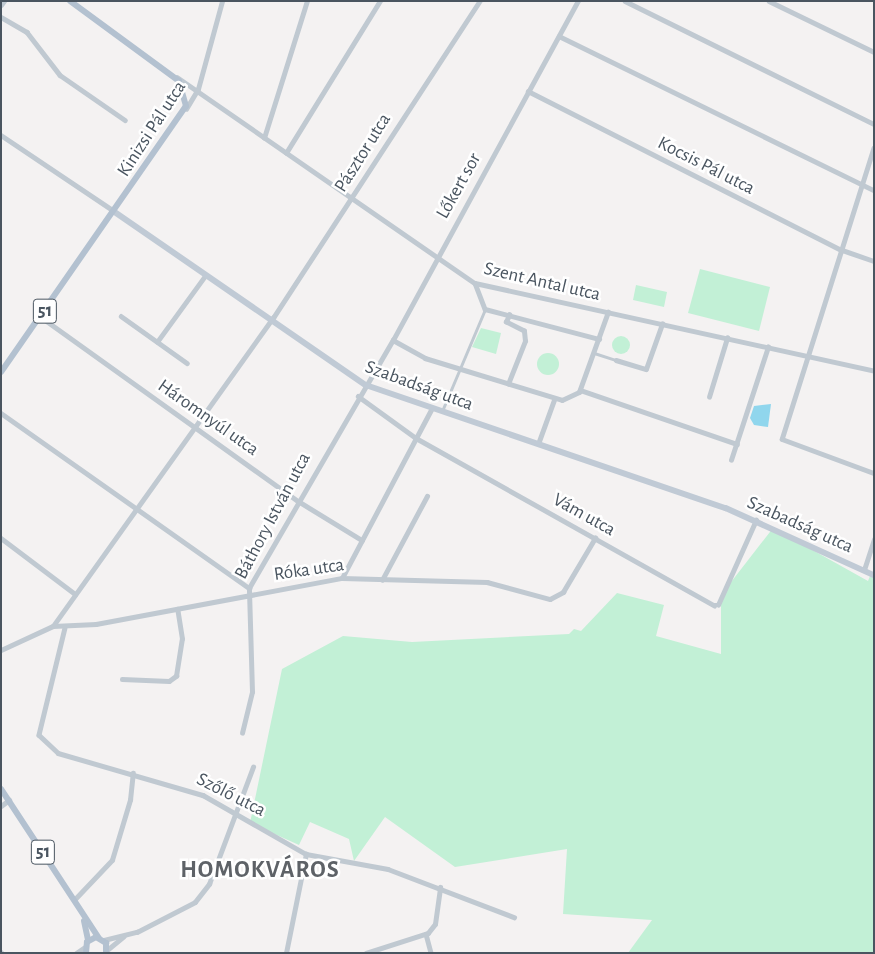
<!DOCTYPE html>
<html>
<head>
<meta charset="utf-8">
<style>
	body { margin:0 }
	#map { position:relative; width:875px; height:954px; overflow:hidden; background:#f4f2f2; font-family:"Alegreya Sans",sans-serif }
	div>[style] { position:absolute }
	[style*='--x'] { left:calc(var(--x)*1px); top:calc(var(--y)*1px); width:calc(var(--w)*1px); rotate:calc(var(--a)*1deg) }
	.green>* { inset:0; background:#c2f0d6 }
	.round { border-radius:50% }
	.water>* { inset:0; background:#90d6ed }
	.pedestrian>* { height:3px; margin:-1.5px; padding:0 1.5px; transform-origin:1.5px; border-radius:1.5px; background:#c0c9d1 }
	.minor>* { height:4.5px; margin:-2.25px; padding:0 2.25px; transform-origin:2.25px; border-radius:2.25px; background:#c0c9d1 }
	.tertiary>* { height:5px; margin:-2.5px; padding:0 2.5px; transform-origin:2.5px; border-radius:2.5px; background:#c0c9d1 }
	.secondary>* { height:5.5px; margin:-2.75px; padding:0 2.75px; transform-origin:2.75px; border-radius:2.75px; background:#c0cad5 }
	.primary>* { height:6px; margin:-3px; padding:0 3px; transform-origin:3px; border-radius:3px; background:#b3c1d0 }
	span { translate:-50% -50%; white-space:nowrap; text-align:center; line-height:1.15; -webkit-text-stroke:5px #fff; paint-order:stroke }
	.shield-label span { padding:1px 4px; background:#fff; border:1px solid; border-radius:4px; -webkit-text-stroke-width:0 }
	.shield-label { font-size:18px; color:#4a5560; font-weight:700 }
	.street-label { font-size:19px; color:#4a5560 }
	.district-label { font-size:24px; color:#5e6267; font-weight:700; letter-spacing:1px }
	.frame { position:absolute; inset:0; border:2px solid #4a5560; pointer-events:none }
</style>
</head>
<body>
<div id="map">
	<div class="green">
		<i style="clip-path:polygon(700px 269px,770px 287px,759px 331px,688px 313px)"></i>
		<i style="clip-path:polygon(636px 285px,667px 292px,664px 307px,633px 300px)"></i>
		<i style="clip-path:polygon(481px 328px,501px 333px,496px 354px,472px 347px)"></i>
		<i class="round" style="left:612px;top:336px;width:18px;height:18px"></i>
		<i class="round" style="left:537px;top:353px;width:22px;height:22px"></i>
		<i style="clip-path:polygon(773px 528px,868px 581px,870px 576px,874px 578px,874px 953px,628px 953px,652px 920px,563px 914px,567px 849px,455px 867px,385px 817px,354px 861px,349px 839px,310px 822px,299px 845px,250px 823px,282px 669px,343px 636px,412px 642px,569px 634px,574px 629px,581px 631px,617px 593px,664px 605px,656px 636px,721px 654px,721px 595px)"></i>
	</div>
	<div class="water">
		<i style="clip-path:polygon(771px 404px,768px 427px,754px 425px,750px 418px,754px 406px)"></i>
	</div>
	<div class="pedestrian">
		<i style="--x:594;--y:353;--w:23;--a:18"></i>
		<i style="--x:442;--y:411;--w:111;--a:-67.1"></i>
	</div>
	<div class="minor">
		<i style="--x:625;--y:1;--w:278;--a:26.3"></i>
		<i style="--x:769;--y:1;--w:117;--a:25.9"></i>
		<i style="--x:1;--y:5;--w:5;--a:-53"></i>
		<i style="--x:1;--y:17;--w:30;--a:30"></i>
		<i style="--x:27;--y:32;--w:54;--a:52.5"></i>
		<i style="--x:60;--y:75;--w:79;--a:34.7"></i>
		<i style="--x:559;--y:36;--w:351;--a:26.1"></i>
		<i style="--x:177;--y:77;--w:362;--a:34.7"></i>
		<i style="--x:475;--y:283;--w:409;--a:12.4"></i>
		<i style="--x:528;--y:91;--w:352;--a:26.9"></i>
		<i style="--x:842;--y:250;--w:34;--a:19"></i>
		<i style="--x:186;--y:109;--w:23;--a:-59"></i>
		<i style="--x:198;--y:89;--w:91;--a:-74.7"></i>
		<i style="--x:1;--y:135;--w:136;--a:33.9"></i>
		<i style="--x:264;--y:138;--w:144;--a:-72.6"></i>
		<i style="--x:874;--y:148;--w:305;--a:107.5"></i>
		<i style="--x:782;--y:439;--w:98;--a:20.3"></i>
		<i style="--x:286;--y:153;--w:179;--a:-58.3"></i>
		<i style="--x:475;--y:283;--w:28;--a:69"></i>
		<i style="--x:485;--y:309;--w:118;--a:14.7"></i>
		<i style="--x:121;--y:316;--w:81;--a:35.5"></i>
		<i style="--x:41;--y:317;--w:316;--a:35.6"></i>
		<i style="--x:298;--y:501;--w:75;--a:31.4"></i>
		<i style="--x:393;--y:340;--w:37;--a:29"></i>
		<i style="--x:425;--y:358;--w:143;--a:17"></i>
		<i style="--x:562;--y:400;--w:19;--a:-25"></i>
		<i style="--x:579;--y:392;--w:85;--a:-70.1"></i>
		<i style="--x:157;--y:342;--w:82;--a:-54"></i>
		<i style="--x:616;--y:360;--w:31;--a:17"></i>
		<i style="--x:646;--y:369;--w:48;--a:-70.4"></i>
		<i style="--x:508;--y:384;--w:46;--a:-68.4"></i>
		<i style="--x:525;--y:341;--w:10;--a:-96"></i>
		<i style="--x:524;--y:331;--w:20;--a:-153"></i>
		<i style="--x:506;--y:322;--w:8;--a:-67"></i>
		<i style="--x:580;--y:390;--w:166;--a:19"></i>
		<i style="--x:358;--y:396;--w:72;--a:35.9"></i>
		<i style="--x:416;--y:438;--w:342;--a:29.3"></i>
		<i style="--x:714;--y:605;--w:4;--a:0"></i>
		<i style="--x:718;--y:605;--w:93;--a:-65.9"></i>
		<i style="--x:709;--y:397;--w:62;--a:-73"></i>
		<i style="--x:1;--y:413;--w:304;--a:35.2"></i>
		<i style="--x:538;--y:444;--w:47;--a:-70"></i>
		<i style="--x:731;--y:460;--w:119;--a:-71.9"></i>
		<i style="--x:1;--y:538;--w:93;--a:37.1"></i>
		<i style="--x:864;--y:570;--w:32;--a:-72"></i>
		<i style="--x:342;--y:578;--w:192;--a:-62.1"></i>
		<i style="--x:382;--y:580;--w:95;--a:-61.8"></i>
		<i style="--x:53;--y:626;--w:379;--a:-54.5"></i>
		<i style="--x:273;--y:318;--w:379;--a:-56.9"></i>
		<i style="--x:65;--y:628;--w:110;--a:103.7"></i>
		<i style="--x:39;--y:735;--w:26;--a:43"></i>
		<i style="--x:58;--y:753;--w:151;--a:16.2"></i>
		<i style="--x:203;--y:795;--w:119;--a:29.8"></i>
		<i style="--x:306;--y:854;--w:83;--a:10.4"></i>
		<i style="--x:388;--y:869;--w:135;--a:20.9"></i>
		<i style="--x:1;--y:650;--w:57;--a:-24.8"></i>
		<i style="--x:53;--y:626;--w:43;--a:-2.7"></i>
		<i style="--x:96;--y:624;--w:250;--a:-10.6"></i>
		<i style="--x:342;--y:578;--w:145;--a:1.6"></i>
		<i style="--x:487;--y:582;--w:65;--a:15.1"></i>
		<i style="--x:550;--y:599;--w:15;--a:-28"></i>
		<i style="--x:563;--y:592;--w:63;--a:-59.3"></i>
		<i style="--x:122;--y:679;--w:47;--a:2.4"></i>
		<i style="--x:169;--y:681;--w:9;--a:-36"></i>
		<i style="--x:176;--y:676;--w:37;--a:-81"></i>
		<i style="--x:182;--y:639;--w:30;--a:-99"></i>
		<i style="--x:242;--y:733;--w:42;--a:-76.3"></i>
		<i style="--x:252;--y:692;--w:104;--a:-91.7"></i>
		<i style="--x:249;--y:588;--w:287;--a:-59.9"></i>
		<i style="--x:393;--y:340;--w:386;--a:-61.4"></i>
		<i style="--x:1;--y:806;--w:10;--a:-37"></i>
		<i style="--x:74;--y:900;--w:55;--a:-46.5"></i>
		<i style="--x:112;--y:860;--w:63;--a:-73.3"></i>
		<i style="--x:130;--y:800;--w:27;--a:-84"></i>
		<i style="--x:426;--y:934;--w:20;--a:75"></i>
		<i style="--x:104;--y:940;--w:34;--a:-14"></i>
		<i style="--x:137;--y:932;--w:65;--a:-27.3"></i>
		<i style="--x:195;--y:902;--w:23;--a:-52"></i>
		<i style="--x:209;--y:884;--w:125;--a:-69.4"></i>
		<i style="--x:107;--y:950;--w:21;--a:-39"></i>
		<i style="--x:1;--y:952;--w:1;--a:45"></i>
		<i style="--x:286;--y:953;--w:101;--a:-78.6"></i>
		<i style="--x:366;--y:953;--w:65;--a:-17.9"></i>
		<i style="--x:428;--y:933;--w:11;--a:-52"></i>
		<i style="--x:435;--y:924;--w:37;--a:-82"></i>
	</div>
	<div class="tertiary">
		<i style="--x:76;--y:953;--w:11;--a:-34"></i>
	</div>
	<div class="secondary">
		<i style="--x:115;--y:212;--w:305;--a:34.6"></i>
		<i style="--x:366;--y:385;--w:380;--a:18.9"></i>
		<i style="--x:726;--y:508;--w:162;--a:24.4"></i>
	</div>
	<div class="primary">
		<i style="--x:1;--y:372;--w:324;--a:-55.2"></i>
		<i style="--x:186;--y:106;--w:26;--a:-106"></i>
		<i style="--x:179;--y:81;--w:135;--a:-143.7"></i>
		<i style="--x:1;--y:789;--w:178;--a:56.7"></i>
		<i style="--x:84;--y:921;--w:19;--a:78"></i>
		<i style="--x:86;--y:953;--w:11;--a:-85"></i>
		<i style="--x:87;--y:942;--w:10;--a:-29"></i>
		<i style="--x:96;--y:937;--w:12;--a:31"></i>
		<i style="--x:106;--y:943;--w:10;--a:90"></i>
	</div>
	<div class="shield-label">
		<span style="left:45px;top:311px">51</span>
		<span style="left:43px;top:852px">51</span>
	</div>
	<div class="street-label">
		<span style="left:152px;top:129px;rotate:-57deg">Kinizsi Pál utca</span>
		<span style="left:363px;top:153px;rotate:-58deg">Pásztor utca</span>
		<span style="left:706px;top:166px;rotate:27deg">Kocsis Pál utca</span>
		<span style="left:459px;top:186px;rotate:-61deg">Lőkert sor</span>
		<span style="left:542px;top:282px;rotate:13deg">Szent Antal utca</span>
		<span style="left:419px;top:386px;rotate:20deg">Szabadság utca</span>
		<span style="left:208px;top:418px;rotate:35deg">Háromnyúl utca</span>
		<span style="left:584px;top:515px;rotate:29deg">Vám utca</span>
		<span style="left:273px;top:516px;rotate:-62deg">Báthory István utca</span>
		<span style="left:800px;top:525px;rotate:24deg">Szabadság utca</span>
		<span style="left:309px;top:570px;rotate:-8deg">Róka utca</span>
		<span style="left:231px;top:795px;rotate:27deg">Szőlő utca</span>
	</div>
	<div class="district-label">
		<span style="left:260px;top:871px">HOMOKVÁROS</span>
	</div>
	<div class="frame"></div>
</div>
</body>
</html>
